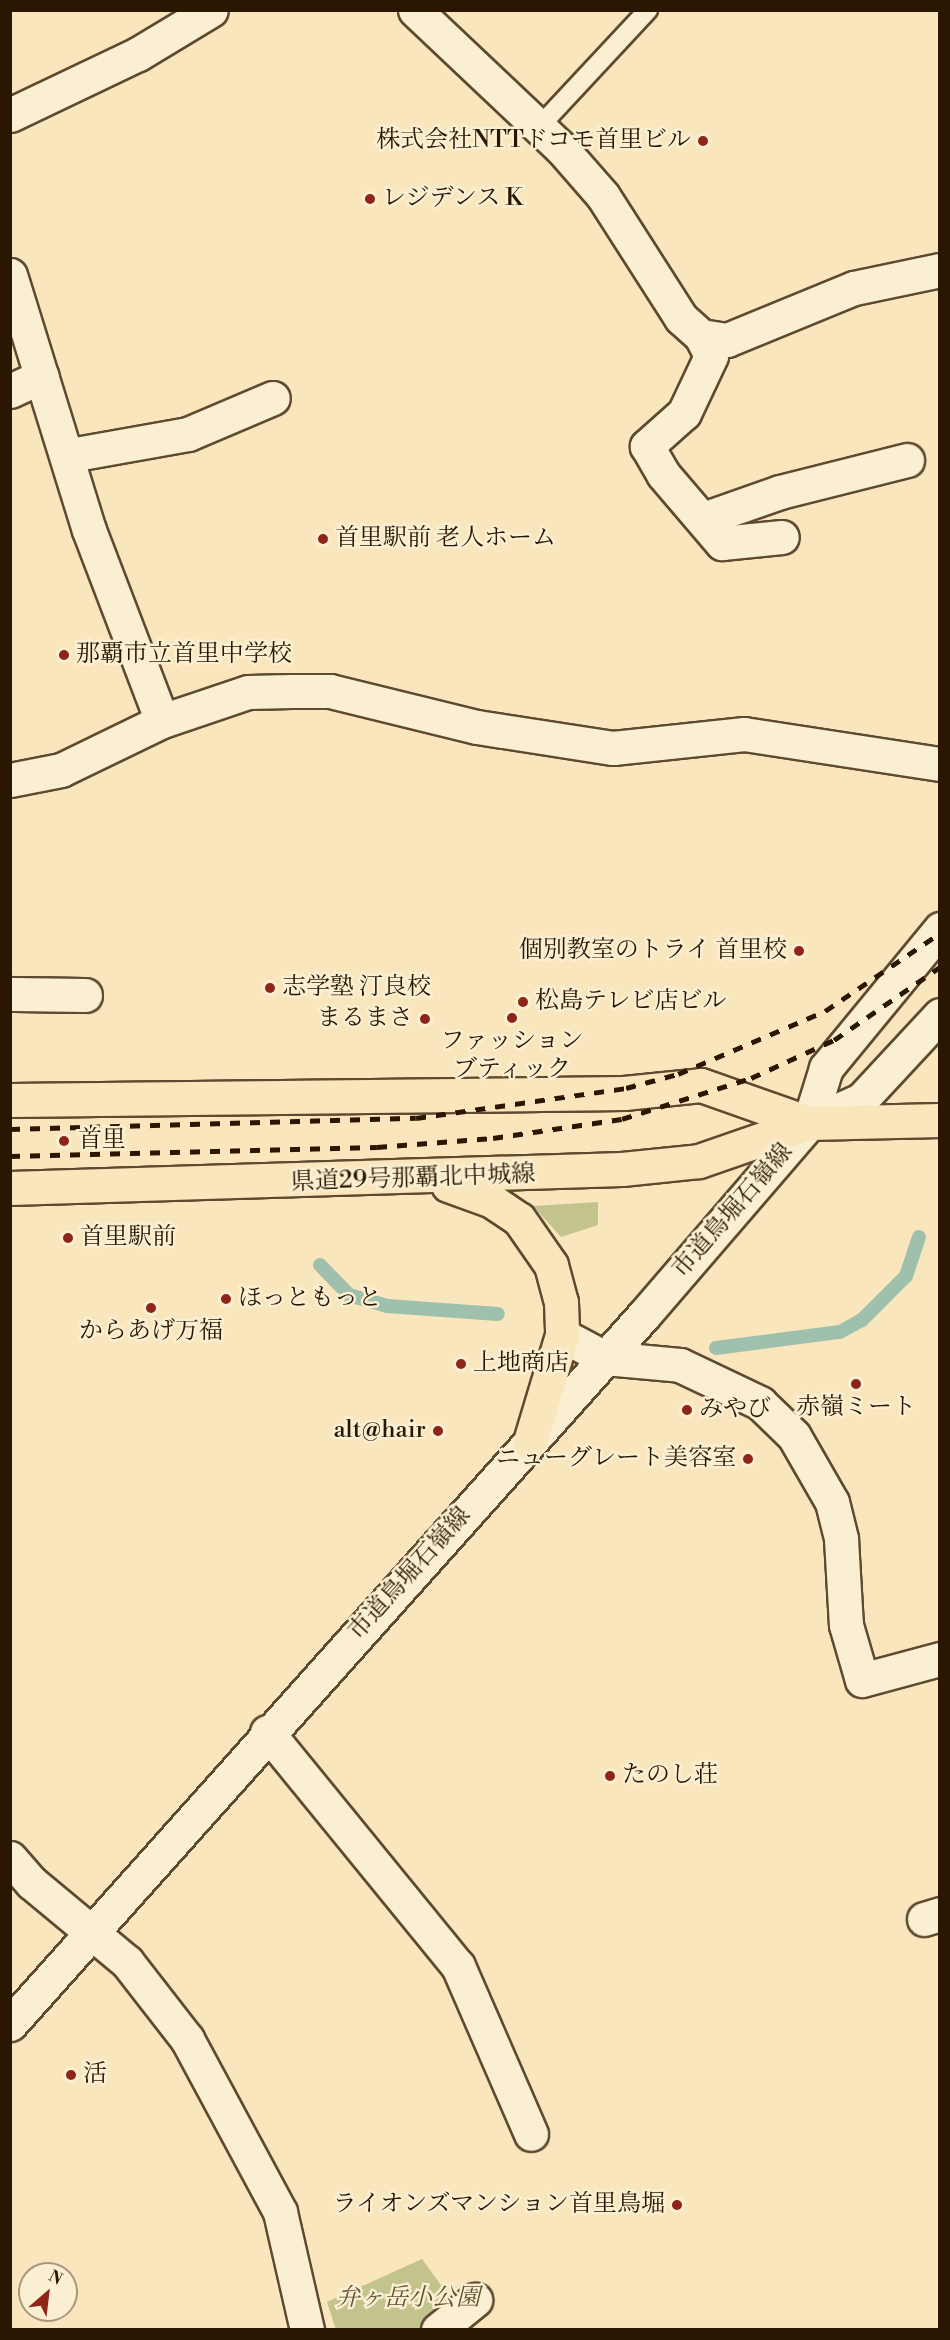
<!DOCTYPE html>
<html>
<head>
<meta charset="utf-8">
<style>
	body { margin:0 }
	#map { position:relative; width:950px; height:2340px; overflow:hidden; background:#f9e6bc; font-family:"Libre Bodoni","Noto Serif JP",serif }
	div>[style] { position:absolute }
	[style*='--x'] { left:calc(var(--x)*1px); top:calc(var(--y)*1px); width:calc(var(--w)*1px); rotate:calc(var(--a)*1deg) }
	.green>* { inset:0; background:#c3c38d }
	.stream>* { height:14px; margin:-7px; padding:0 7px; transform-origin:7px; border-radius:7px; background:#9ec0ad }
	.roads { filter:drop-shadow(2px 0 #5e4a30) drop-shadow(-2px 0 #5e4a30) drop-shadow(0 2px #5e4a30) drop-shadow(0 -2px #5e4a30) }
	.service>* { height:18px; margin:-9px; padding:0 9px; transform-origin:9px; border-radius:9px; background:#fbefd3 }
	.minor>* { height:33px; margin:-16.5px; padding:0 16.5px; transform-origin:16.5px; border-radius:16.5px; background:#fbefd3 }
	.tertiary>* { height:33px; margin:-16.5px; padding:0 16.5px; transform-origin:16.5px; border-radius:16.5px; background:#fbefd3 }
	.primary>* { height:33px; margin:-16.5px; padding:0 16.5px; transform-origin:16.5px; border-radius:16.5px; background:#f9e6bc }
	.rail>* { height:4.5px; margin-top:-2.25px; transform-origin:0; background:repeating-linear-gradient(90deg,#2b1602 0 10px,transparent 0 20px) }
	.dots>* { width:16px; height:16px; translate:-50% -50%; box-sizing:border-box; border:3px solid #fbefd3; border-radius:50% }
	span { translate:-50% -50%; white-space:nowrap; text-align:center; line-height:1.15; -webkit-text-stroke:5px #fbefd3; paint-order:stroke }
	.poi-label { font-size:24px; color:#2b1602 }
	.right { translate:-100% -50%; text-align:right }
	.left { translate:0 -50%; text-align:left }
	.street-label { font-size:24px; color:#2b1602 }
	.park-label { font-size:24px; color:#605333; font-style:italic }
	.frame { position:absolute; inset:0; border:12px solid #2b1602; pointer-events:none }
	.north { position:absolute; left:18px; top:2262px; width:60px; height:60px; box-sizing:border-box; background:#fbefd3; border:2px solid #a8987f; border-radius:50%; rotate:28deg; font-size:16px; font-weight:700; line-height:24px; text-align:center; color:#2b1602 }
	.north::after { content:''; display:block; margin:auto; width:21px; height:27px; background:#8f2418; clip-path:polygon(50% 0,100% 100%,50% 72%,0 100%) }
</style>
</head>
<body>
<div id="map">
	<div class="green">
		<i style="clip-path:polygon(598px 1202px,598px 1225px,561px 1237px,533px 1206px)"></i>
		<i style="clip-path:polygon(422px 2259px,454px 2303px,418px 2329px,336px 2330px,327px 2302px)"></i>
	</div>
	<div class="stream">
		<i style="--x:320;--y:1265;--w:42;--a:46"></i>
		<i style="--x:349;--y:1295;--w:40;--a:16"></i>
		<i style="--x:387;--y:1306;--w:111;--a:4.1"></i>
		<i style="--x:716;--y:1348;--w:125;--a:-7.4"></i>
		<i style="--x:840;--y:1332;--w:25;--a:-29"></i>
		<i style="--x:862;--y:1320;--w:62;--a:-45"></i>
		<i style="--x:906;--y:1276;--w:41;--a:-71.6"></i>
	</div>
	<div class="roads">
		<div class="service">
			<i style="--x:539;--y:127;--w:160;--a:-47"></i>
		</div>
		<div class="minor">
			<i style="--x:415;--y:10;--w:202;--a:43.4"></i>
			<i style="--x:562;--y:149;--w:62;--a:48.9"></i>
			<i style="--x:603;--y:196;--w:145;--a:57.4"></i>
			<i style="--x:681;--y:318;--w:27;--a:42"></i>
			<i style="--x:701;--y:336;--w:26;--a:9"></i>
			<i style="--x:727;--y:340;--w:137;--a:-22.3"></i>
			<i style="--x:854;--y:288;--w:88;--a:-11.8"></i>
			<i style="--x:10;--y:115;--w:142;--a:-25.5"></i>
			<i style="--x:138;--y:54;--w:85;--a:-31.1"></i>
			<i style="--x:10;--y:275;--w:267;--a:72.8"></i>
			<i style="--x:89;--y:530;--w:204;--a:69.1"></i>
			<i style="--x:701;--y:336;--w:22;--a:63"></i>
			<i style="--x:711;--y:356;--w:63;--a:115.3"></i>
			<i style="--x:684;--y:413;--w:50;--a:138.3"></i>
			<i style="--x:647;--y:446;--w:32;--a:60"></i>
			<i style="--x:663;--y:474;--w:91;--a:49.5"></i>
			<i style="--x:722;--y:543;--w:60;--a:-5.7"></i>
			<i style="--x:10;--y:391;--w:35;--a:-25"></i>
			<i style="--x:70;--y:455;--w:120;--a:-10.1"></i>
			<i style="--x:188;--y:434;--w:92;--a:-23"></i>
			<i style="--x:703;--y:519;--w:82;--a:-19.3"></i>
			<i style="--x:780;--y:492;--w:131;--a:-14.1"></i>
			<i style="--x:10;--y:780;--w:52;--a:-11.1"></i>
			<i style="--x:61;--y:770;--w:112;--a:-25.9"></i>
			<i style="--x:162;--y:721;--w:91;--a:-18.6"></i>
			<i style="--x:248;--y:692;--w:43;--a:-1.3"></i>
			<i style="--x:291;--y:691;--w:39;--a:0"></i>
			<i style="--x:330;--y:691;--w:151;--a:13.8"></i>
			<i style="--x:477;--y:727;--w:138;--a:8.8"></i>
			<i style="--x:613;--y:748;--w:132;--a:-6.1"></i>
			<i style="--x:744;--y:734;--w:198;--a:8.7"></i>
			<i style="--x:10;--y:994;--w:75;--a:0.8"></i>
			<i style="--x:562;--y:1335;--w:49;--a:28.1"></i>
			<i style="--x:605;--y:1358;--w:75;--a:5.3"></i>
			<i style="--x:680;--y:1365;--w:89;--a:25.4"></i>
			<i style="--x:760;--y:1403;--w:47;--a:44.1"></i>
			<i style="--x:794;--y:1436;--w:76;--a:60.1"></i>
			<i style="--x:832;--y:1502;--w:38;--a:76"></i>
			<i style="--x:841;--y:1539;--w:86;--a:86.7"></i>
			<i style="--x:846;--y:1625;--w:57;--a:73.8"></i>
			<i style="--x:862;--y:1680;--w:81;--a:-15.1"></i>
			<i style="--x:267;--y:1732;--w:302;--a:50.8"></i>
			<i style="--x:458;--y:1966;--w:183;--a:66.5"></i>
			<i style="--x:10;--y:1858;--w:33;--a:49"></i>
			<i style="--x:32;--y:1883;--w:124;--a:39.7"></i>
			<i style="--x:127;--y:1962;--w:98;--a:52.1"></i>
			<i style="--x:187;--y:2039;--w:196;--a:61.7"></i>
			<i style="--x:280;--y:2212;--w:121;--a:77.1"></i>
			<i style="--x:924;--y:1919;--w:17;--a:-17"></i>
			<i style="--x:438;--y:2330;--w:48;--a:-39"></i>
		</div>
		<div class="tertiary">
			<i style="--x:809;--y:1123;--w:57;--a:-23.9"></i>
			<i style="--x:861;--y:1100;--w:116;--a:-47.1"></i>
			<i style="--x:10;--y:2024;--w:951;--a:-48.2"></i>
			<i style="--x:644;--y:1315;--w:253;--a:-49.3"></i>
			<i style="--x:809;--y:1123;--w:58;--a:-72.8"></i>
			<i style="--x:826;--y:1068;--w:180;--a:-50.6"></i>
		</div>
		<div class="primary">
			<i style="--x:10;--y:1100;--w:614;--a:-0.65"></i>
			<i style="--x:624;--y:1093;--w:77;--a:-5.9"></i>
			<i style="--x:701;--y:1085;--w:114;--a:19.4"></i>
			<i style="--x:809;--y:1123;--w:131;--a:-1.3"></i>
			<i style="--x:448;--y:1185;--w:47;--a:20"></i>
			<i style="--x:492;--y:1201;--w:32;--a:34"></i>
			<i style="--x:519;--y:1219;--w:56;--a:55.2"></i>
			<i style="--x:551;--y:1265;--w:38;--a:75"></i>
			<i style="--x:561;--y:1302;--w:33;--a:88"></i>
			<i style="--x:562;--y:1335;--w:112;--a:106.7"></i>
			<i style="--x:10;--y:1188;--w:612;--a:-1.78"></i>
			<i style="--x:622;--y:1169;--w:77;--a:-5.9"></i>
			<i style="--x:699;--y:1161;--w:116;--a:-19.1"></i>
		</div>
	</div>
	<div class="rail">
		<i style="--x:10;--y:1129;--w:406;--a:-1.6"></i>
		<i style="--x:416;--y:1118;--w:212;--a:-8.1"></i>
		<i style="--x:626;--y:1088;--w:54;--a:-15.1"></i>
		<i style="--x:678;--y:1074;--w:160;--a:-23.2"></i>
		<i style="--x:825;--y:1011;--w:139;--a:-34.1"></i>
		<i style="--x:10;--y:1156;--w:367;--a:-1.4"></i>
		<i style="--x:377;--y:1147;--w:116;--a:-4.4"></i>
		<i style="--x:493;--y:1138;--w:130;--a:-8.4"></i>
		<i style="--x:622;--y:1119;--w:135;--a:-17.6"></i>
		<i style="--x:751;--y:1078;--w:91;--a:-24.6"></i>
		<i style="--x:834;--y:1040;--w:129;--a:-34.6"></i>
	</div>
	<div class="dots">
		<i style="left:703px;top:141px;background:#8f2418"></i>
		<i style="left:370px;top:199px;background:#8f2418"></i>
		<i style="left:323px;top:539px;background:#8f2418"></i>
		<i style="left:64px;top:655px;background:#8f2418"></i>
		<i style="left:799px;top:951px;background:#8f2418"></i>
		<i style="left:270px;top:988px;background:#8f2418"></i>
		<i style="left:523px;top:1002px;background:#8f2418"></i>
		<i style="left:512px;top:1018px;background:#8f2418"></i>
		<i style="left:425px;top:1019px;background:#8f2418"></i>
		<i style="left:64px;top:1141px;background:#8f2418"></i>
		<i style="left:68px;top:1238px;background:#8f2418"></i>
		<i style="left:226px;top:1299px;background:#8f2418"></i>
		<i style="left:151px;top:1308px;background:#8f2418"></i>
		<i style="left:461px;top:1364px;background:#8f2418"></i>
		<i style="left:856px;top:1384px;background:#8f2418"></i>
		<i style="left:687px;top:1410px;background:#8f2418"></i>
		<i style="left:438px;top:1431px;background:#8f2418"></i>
		<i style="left:748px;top:1459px;background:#8f2418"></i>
		<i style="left:610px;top:1776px;background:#8f2418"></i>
		<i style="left:71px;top:2075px;background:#8f2418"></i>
		<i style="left:677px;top:2205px;background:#8f2418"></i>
	</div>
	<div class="poi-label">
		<span class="right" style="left:691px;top:141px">株式会社NTTドコモ首里ビル</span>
		<span class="left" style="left:382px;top:199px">レジデンス K</span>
		<span class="left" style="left:335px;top:539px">首里駅前 老人ホーム</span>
		<span class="left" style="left:76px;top:655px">那覇市立首里中学校</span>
		<span class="right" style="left:787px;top:951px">個別教室のトライ 首里校</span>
		<span class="left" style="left:282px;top:988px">志学塾 汀良校</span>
		<span class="left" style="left:535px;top:1002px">松島テレビ店ビル</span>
		<span class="right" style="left:413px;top:1019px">まるまさ</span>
		<span style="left:512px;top:1056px">ファッション<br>ブティック</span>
		<span class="left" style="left:78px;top:1141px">首里</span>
		<span class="left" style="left:80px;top:1238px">首里駅前</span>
		<span class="left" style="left:238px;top:1299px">ほっともっと</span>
		<span style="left:151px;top:1332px">からあげ万福</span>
		<span class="left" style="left:473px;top:1364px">上地商店</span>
		<span style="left:856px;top:1408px">赤嶺ミート</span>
		<span class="left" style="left:699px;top:1410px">みやび</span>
		<span class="right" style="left:426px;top:1431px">alt@hair</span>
		<span class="right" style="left:736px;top:1459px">ニューグレート美容室</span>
		<span class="left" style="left:622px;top:1776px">たのし荘</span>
		<span class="left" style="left:83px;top:2075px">活</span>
		<span class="right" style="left:665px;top:2205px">ライオンズマンション首里鳥堀</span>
	</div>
	<div class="street-label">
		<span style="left:413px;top:1179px;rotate:-2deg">県道29号那覇北中城線</span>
		<span style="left:733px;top:1211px;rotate:-49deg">市道鳥堀石嶺線</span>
		<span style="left:410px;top:1574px;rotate:-48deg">市道鳥堀石嶺線</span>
	</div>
	<div class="park-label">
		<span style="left:408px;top:2299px">弁ヶ岳小公園</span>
	</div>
	<div class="frame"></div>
	<div class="north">N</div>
</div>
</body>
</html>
